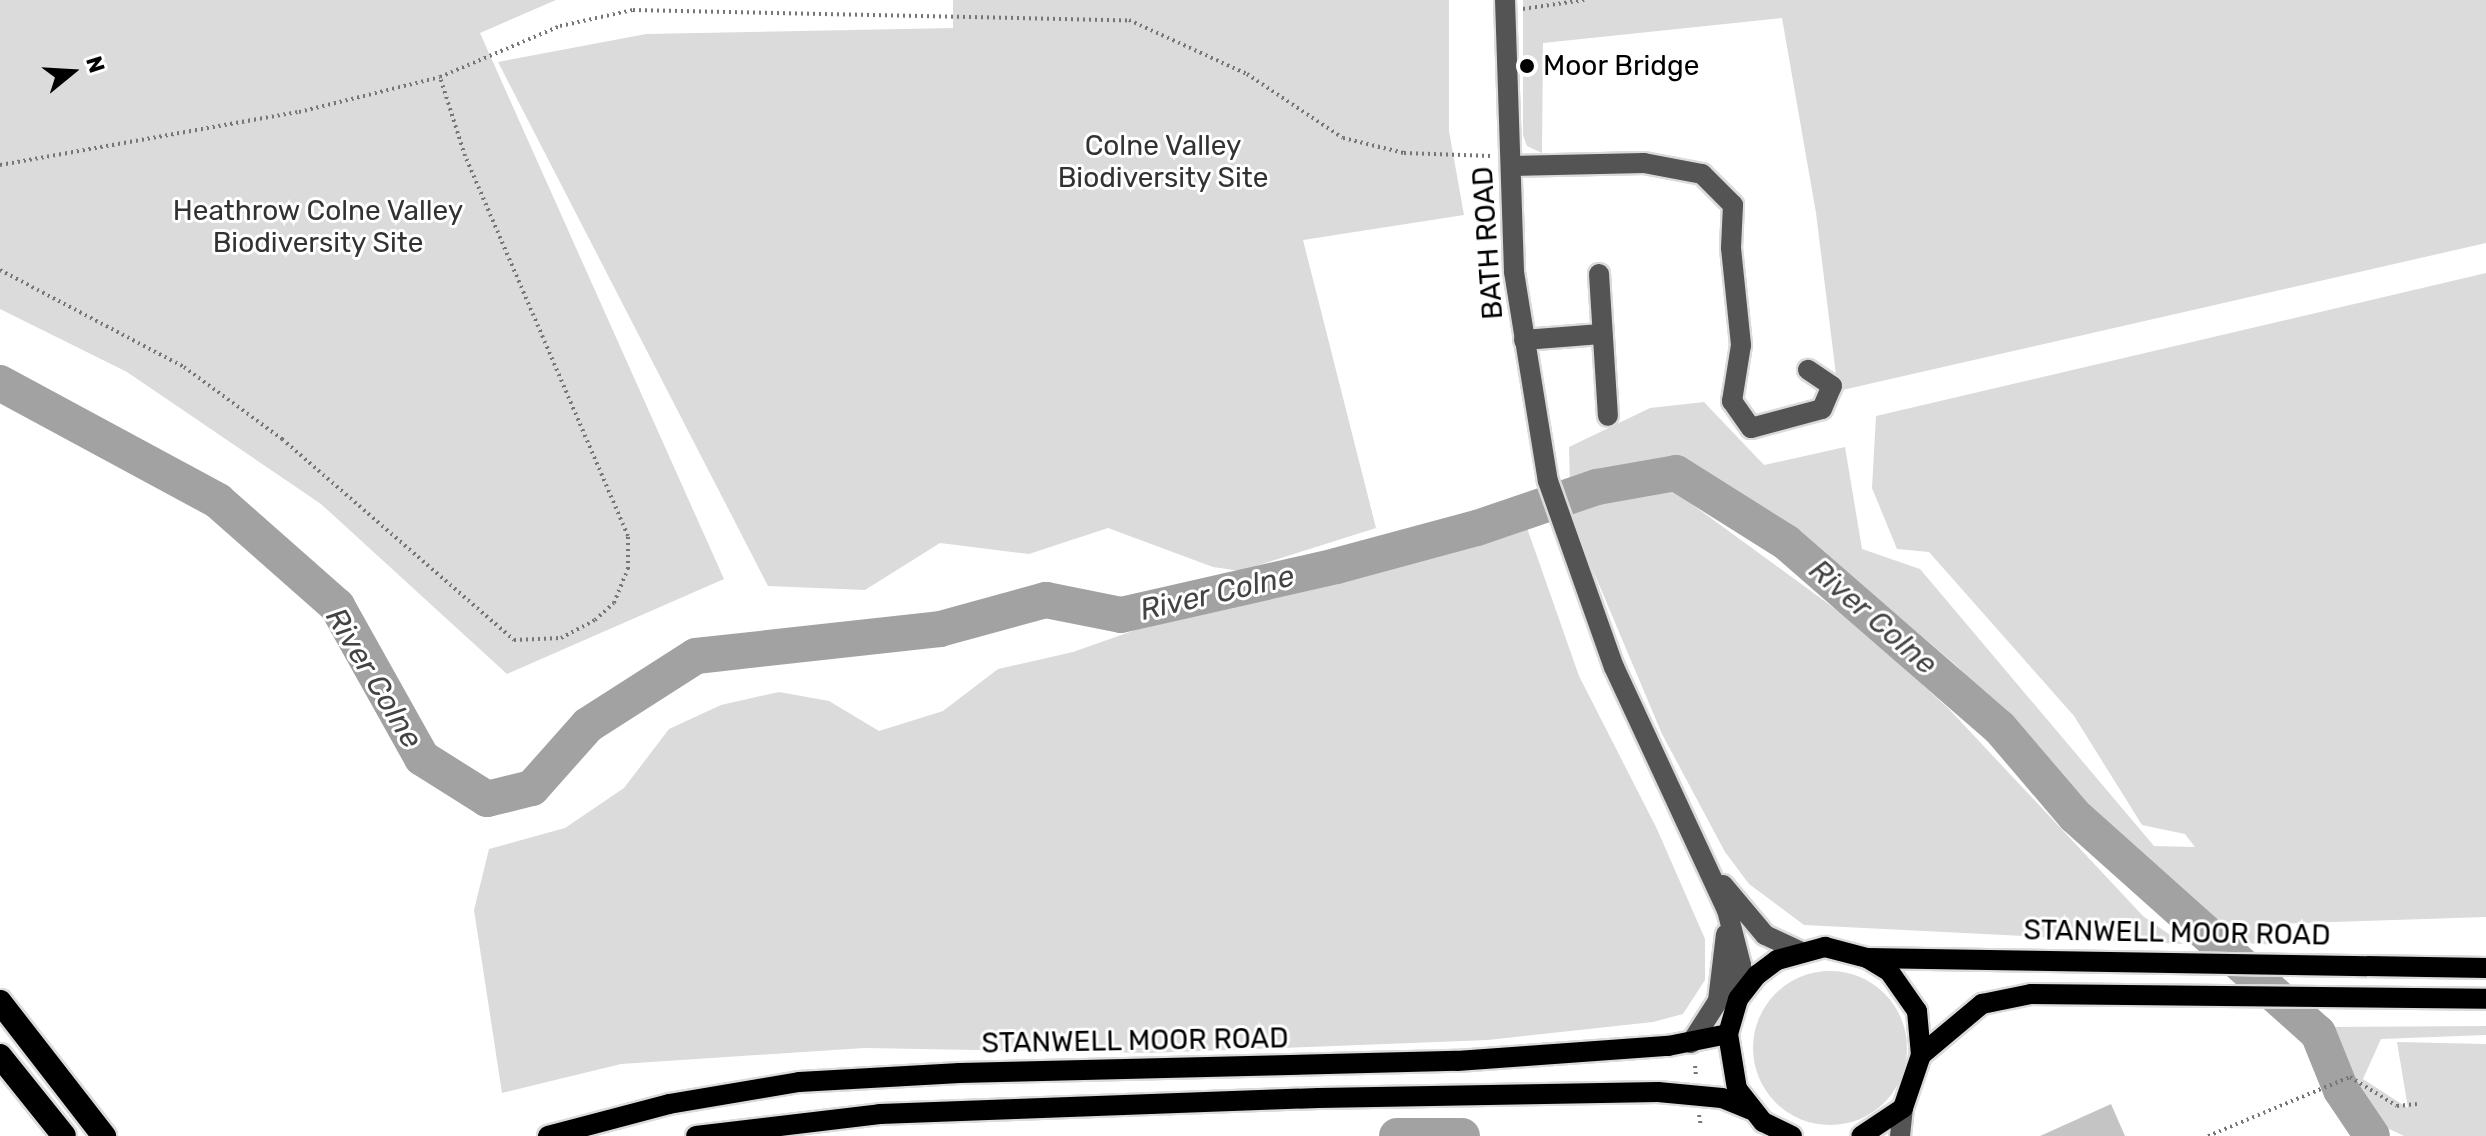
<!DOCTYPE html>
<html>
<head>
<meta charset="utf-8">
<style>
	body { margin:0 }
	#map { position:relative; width:2486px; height:1136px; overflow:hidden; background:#fff; font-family:Rubik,sans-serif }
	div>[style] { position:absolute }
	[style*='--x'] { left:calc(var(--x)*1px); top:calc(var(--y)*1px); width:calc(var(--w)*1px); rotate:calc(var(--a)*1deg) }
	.green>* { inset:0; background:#dbdbdb }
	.round { border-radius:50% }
	.river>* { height:36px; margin:-18px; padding:0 18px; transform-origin:18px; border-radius:18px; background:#a2a2a2 }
	.building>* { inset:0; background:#c4c4c4 }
	.path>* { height:4px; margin-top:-2px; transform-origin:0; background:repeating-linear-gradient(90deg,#767676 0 2px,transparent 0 6px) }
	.roads { filter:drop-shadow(2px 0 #dbdbdb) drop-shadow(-2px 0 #dbdbdb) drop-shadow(0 2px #dbdbdb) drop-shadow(0 -2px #dbdbdb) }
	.minor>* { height:20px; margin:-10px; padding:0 10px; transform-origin:10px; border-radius:10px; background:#545454 }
	.major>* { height:20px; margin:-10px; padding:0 10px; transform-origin:10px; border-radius:10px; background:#000 }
	.highway>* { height:24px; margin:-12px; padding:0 12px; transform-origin:12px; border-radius:12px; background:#000 }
	.dots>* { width:22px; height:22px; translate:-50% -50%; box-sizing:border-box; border:4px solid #fff; border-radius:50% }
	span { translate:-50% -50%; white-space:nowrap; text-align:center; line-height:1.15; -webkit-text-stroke:6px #fff; paint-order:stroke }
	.poi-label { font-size:28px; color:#000 }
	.left { translate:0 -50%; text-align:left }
	.park-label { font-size:28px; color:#323232 }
	.street-label { font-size:28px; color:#000 }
	.water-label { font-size:30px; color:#434343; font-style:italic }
	.north { position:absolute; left:32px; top:32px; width:80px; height:80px; -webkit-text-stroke:6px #fff; paint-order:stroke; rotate:72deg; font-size:22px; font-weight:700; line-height:32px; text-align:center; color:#000 }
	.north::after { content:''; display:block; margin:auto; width:28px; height:36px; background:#000; clip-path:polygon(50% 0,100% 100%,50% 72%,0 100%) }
</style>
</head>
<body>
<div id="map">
	<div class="green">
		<i style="clip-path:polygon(0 0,556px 0,480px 33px,724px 579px,507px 674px,321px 504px,127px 372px,0 309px)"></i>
		<i style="clip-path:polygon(953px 0,1449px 0,1449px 131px,1464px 215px,1303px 240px,1376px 528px,1240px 571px,1213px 567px,1108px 528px,1029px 554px,940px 543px,865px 590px,768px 586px,498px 62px,646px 34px,953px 28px)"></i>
		<i style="clip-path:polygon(1523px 0,2486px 0,2486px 243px,1838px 391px,1816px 213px,1782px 18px,1543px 43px,1542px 153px,1527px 146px,1523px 135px)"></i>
		<i style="clip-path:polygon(2486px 273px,2486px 917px,2267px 924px,2276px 945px,2215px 941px,1958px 667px,1844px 570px,1723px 484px,1677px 457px,1570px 487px,1569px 447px,1650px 408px,1704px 402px,1764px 465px,1845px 447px,1862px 549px,1920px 569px,2154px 846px,2195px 847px,2185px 834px,2142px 825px,2074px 716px,1929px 552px,1897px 549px,1872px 488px,1876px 416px)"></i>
		<i style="clip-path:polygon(1671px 489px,1856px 624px,1948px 708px,2143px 916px,2183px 944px,1804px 925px,1749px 884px,1725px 852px,1662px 734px,1568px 511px)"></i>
		<i style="clip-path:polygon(1526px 525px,1579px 676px,1657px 829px,1705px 939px,1705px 980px,1683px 1014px,1653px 1022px,1488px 1040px,1150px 1053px,864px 1048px,621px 1064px,502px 1093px,474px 910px,489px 849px,565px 828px,624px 788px,669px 729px,721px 705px,779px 692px,829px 701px,879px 731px,943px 711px,998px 669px,1073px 652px,1195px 609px,1201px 615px,1201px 606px,1340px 581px)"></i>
		<i class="round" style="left:1753px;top:971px;width:154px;height:154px"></i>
		<i style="clip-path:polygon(2486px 1026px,2486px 1035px,2381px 1039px,2363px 1079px,2408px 1108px,2397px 1042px,2486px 1044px,2486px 1136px,2404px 1136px,2387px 1128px,2338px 1063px,2326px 1027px)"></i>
	</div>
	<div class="river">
		<i style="--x:0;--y:383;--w:248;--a:28.4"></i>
		<i style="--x:218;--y:501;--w:159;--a:41.4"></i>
		<i style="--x:337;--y:606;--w:174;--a:60.8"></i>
		<i style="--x:422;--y:758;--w:77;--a:32.2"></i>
		<i style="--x:487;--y:799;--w:46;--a:-13.7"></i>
		<i style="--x:532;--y:788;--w:84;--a:-48.4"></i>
		<i style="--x:588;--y:725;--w:128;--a:-32.6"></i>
		<i style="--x:696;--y:656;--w:245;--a:-6.3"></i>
		<i style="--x:940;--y:629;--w:110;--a:-15.3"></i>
		<i style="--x:1046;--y:600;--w:76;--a:11.3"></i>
		<i style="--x:1121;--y:615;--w:221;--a:-12.8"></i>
		<i style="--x:1336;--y:566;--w:146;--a:-15.1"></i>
		<i style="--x:1477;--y:528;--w:127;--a:-18.9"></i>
		<i style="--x:1597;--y:487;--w:80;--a:-10"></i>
		<i style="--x:1676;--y:473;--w:131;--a:32.2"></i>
		<i style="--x:1787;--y:543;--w:281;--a:41"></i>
		<i style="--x:1999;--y:727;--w:117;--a:49.5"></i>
		<i style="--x:2075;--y:816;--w:326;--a:41.8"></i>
		<i style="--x:2318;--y:1033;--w:61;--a:68"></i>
		<i style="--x:2341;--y:1090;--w:55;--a:56"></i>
		<i style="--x:1397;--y:1136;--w:65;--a:0"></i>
	</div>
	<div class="building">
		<i style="clip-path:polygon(2111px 1104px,2125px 1136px,2040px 1136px)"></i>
	</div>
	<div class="path">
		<i style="--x:1523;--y:9;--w:62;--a:-8.4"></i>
		<i style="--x:0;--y:165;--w:304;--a:-10.1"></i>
		<i style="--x:299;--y:112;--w:145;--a:-13.9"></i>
		<i style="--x:440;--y:77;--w:130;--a:-23"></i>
		<i style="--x:560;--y:26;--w:75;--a:-12.4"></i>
		<i style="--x:633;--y:10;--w:496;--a:1.2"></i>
		<i style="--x:1129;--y:20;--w:130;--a:24.6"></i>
		<i style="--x:1247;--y:74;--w:115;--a:33.7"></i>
		<i style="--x:1343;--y:138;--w:63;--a:13.8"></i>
		<i style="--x:1404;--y:153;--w:87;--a:2"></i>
		<i style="--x:0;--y:270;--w:208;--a:27.8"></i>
		<i style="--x:184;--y:367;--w:122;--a:36.3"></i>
		<i style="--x:282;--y:439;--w:307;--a:40.9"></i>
		<i style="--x:514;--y:640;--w:47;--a:-2.4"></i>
		<i style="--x:561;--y:638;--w:38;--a:-28"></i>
		<i style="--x:595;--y:620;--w:25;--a:-42"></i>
		<i style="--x:614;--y:603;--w:37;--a:-68"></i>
		<i style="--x:628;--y:569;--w:33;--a:-90"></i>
		<i style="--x:628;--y:536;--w:413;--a:-113.2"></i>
		<i style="--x:465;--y:156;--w:83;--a:-107.6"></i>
		<i style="--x:1695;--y:1066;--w:10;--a:84"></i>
		<i style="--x:1699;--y:1115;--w:11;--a:80"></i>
		<i style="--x:2208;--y:1136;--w:154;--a:-22.6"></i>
		<i style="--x:2350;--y:1077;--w:55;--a:31.7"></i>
		<i style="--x:2397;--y:1106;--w:20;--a:-6"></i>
	</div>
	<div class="roads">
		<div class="minor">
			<i style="--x:1505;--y:0;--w:272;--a:88.1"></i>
			<i style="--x:1514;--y:272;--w:212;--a:80.8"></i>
			<i style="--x:1548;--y:481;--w:197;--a:70.5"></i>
			<i style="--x:1614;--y:667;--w:268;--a:65.1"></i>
			<i style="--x:1727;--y:910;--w:57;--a:75.7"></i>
			<i style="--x:1741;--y:965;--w:34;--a:95"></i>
			<i style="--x:1511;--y:166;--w:133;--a:-1.3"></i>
			<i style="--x:1644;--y:163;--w:59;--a:10.7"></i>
			<i style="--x:1702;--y:174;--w:44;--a:45"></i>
			<i style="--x:1733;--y:205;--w:43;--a:92.7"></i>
			<i style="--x:1731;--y:248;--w:98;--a:84.1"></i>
			<i style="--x:1741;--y:345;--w:57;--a:99.1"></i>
			<i style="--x:1732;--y:401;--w:33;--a:55"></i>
			<i style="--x:1751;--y:428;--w:73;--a:-15"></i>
			<i style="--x:1822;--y:409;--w:25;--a:-67"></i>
			<i style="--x:1832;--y:386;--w:29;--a:-146"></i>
			<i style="--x:1599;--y:274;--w:142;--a:86.4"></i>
			<i style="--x:1524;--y:340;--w:77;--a:-4.5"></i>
			<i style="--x:1723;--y:885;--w:65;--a:50"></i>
			<i style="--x:1765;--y:935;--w:38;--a:25"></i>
			<i style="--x:1691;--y:1043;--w:50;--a:-57.3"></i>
			<i style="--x:1718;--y:1001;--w:67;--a:-83.2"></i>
			<i style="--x:1900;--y:1136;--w:28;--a:-84"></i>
		</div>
		<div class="major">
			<i style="--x:1867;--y:958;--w:619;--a:0.93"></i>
			<i style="--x:1921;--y:1055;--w:80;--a:-39.9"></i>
			<i style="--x:1982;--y:1004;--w:50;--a:-11.5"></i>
			<i style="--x:2031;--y:994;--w:455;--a:0.6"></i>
			<i style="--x:548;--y:1136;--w:125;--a:-14.8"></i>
			<i style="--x:669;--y:1104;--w:132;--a:-9.6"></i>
			<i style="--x:799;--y:1082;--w:161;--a:-3.2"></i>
			<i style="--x:960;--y:1073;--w:497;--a:-1.4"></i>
			<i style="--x:1457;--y:1061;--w:212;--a:-4.1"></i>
			<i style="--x:1668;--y:1046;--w:61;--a:-11.3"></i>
			<i style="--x:696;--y:1136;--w:185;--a:-6.8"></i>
			<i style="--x:880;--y:1114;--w:439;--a:-2.1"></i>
			<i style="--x:1319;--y:1098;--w:339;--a:-1"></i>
			<i style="--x:1658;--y:1092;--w:64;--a:5.4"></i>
			<i style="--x:1722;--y:1098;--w:31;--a:22"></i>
			<i style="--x:1792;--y:1136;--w:32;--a:-154"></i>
			<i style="--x:1763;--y:1122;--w:42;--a:-128.2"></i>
			<i style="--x:1737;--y:1089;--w:56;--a:-99.3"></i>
			<i style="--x:1728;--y:1034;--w:36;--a:-74"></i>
			<i style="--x:1738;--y:999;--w:31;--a:-52"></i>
			<i style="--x:1757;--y:975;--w:25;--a:-37"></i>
			<i style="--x:1777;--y:960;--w:50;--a:-15.2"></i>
			<i style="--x:1825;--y:947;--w:43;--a:14.7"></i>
			<i style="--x:1867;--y:958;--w:26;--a:31"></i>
			<i style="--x:1889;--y:971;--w:49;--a:55"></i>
			<i style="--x:1917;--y:1011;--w:44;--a:84.8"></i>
			<i style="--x:1921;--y:1055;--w:56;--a:108.8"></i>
			<i style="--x:1903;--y:1108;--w:50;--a:146.3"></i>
		</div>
		<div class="highway">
			<i style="--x:0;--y:1002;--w:170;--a:52.2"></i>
			<i style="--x:0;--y:1056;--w:102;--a:51.3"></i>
		</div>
	</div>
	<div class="dots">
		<i style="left:1527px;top:66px;background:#000"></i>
	</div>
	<div class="poi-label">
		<span class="left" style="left:1543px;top:66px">Moor Bridge</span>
	</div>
	<div class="park-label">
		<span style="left:1163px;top:162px">Colne Valley<br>Biodiversity Site</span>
		<span style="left:318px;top:227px">Heathrow Colne Valley<br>Biodiversity Site</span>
	</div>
	<div class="street-label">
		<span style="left:1488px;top:243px;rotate:-94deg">BATH ROAD</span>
		<span style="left:2177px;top:933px;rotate:1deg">STANWELL MOOR ROAD</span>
		<span style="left:1135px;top:1041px;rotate:-1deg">STANWELL MOOR ROAD</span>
	</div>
	<div class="water-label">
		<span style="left:1217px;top:593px;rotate:-13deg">River Colne</span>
		<span style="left:1873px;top:617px;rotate:41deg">River Colne</span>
		<span style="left:374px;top:678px;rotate:59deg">River Colne</span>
	</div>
	<div class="north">N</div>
</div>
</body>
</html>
